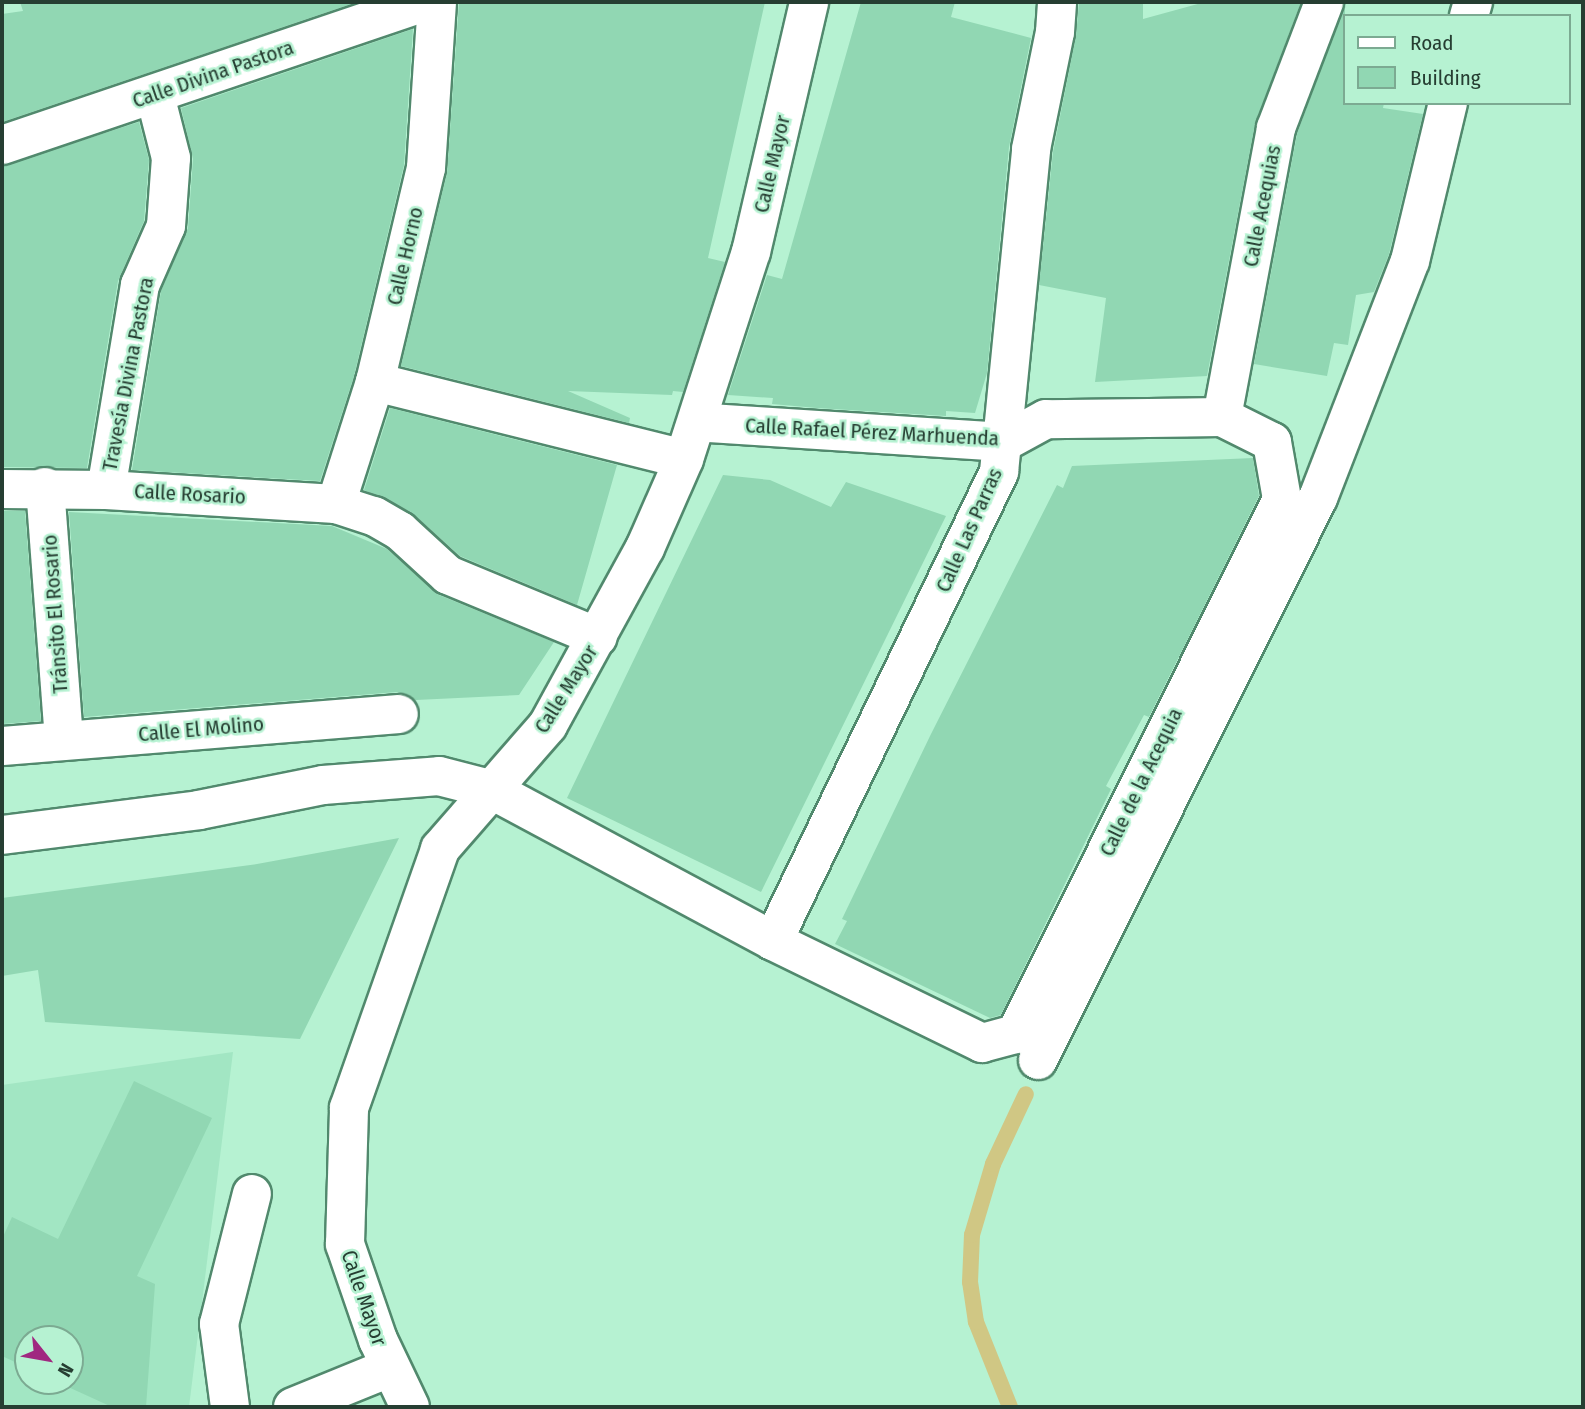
<!DOCTYPE html>
<html>
<head>
<meta charset="utf-8">
<style>
	body { margin:0 }
	#map { position:relative; width:1585px; height:1409px; overflow:hidden; background:#b6f2d2; font-family:"Fira Sans Condensed",sans-serif }
	div>[style] { position:absolute }
	[style*='--x'] { left:calc(var(--x)*1px); top:calc(var(--y)*1px); width:calc(var(--w)*1px); rotate:calc(var(--a)*1deg) }
	.built>* { inset:0; background:#a2e6c3 }
	.stream>* { height:16px; margin:-8px; padding:0 8px; transform-origin:8px; border-radius:8px; background:#d0c784 }
	.building>* { inset:0; background:#91d7b3 }
	.roads { filter:drop-shadow(2px 0 #51896d) drop-shadow(-2px 0 #51896d) drop-shadow(0 2px #51896d) drop-shadow(0 -2px #51896d) }
	.minor>* { height:38px; margin:-19px; padding:0 19px; transform-origin:19px; border-radius:19px; background:#fff }
	.major>* { height:38px; margin:-19px; padding:0 19px; transform-origin:19px; border-radius:19px; background:#fff }
	span { translate:-50% -50%; white-space:nowrap; text-align:center; line-height:1.15; -webkit-text-stroke:5px #b6f2d2; paint-order:stroke }
	.street-label { font-size:21px; color:#263e32 }
	.frame { position:absolute; inset:0; border:4px solid #263e32; pointer-events:none }
	.legend { position:absolute; left:1343px; top:14px; width:228px; height:91px; box-sizing:border-box; background:#b6f2d2; border:2px solid #7caa92; margin:0; padding:9px 12px; list-style:none; font-size:21px; color:#263e32 }
	.legend li { display:flex; align-items:center; gap:14px; height:35px }
	.legend b { width:35px; border:2px solid #7caa92 }
	.north { position:absolute; left:14px; top:1325px; width:70px; height:70px; box-sizing:border-box; background:#b6f2d2; border:2px solid #7caa92; border-radius:50%; rotate:121deg; font-size:19px; font-weight:700; line-height:28px; text-align:center; color:#263e32 }
	.north::after { content:''; display:block; margin:auto; width:24px; height:32px; background:#a02880; clip-path:polygon(50% 0,100% 100%,50% 72%,0 100%) }
</style>
</head>
<body>
<div id="map">
	<div class="built">
		<i style="clip-path:polygon(evenodd,233px 1052px,189px 1407px,2px 1407px,2px 1085px,233px 1052px,28px 1339px,70px 1339px,70px 1381px,28px 1381px,28px 1339px)"></i>
	</div>
	<div class="stream">
		<i style="--x:1010;--y:1407;--w:92;--a:-111.8"></i>
		<i style="--x:976;--y:1322;--w:40;--a:-98.5"></i>
		<i style="--x:970;--y:1282;--w:47;--a:-87.6"></i>
		<i style="--x:972;--y:1235;--w:74;--a:-73.5"></i>
		<i style="--x:993;--y:1164;--w:77;--a:-64.8"></i>
	</div>
	<div class="building">
		<i style="clip-path:polygon(20px 2px,357px 2px,2px 122px,2px 14px,23px 11px)"></i>
		<i style="clip-path:polygon(459px 2px,765px 2px,708px 258px,725px 262px,683px 392px,673px 391px,672px 395px,568px 391px,630px 418px,629px 423px,401px 366px,447px 173px)"></i>
		<i style="clip-path:polygon(861px 2px,955px 2px,951px 17px,1031px 38px,1009px 147px,987px 373px,975px 413px,946px 411px,946px 416px,817px 408px,772px 404px,773px 398px,728px 395px,767px 275px,782px 279px)"></i>
		<i style="clip-path:polygon(1079px 2px,1143px 2px,1143px 19px,1205px 2px,1301px 2px,1255px 124px,1207px 376px,1095px 382px,1106px 298px,1039px 285px,1053px 152px,1076px 36px)"></i>
		<i style="clip-path:polygon(1345px 3px,1345px 103px,1384px 103px,1383px 108px,1423px 114px,1389px 254px,1374px 292px,1356px 295px,1348px 345px,1334px 343px,1327px 376px,1254px 364px,1297px 134px)"></i>
		<i style="clip-path:polygon(413px 29px,404px 165px,354px 376px,320px 481px,132px 470px,161px 291px,188px 228px,193px 159px,181px 108px)"></i>
		<i style="clip-path:polygon(139px 122px,149px 160px,144px 221px,118px 281px,87px 468px,2px 467px,2px 166px)"></i>
		<i style="clip-path:polygon(390px 408px,617px 465px,577px 605px,460px 556px,411px 512px,364px 490px)"></i>
		<i style="clip-path:polygon(1253px 458px,1259px 496px,1149px 717px,1144px 715px,1106px 786px,1111px 789px,1001px 1015px,990px 1018px,835px 944px,847px 921px,842px 919px,931px 734px,1057px 485px,1063px 488px,1072px 466px)"></i>
		<i style="clip-path:polygon(723px 475px,770px 480px,831px 507px,846px 482px,946px 516px,761px 892px,567px 798px)"></i>
		<i style="clip-path:polygon(2px 511px,25px 511px,41px 721px,2px 724px)"></i>
		<i style="clip-path:polygon(69px 512px,332px 526px,387px 549px,439px 595px,554px 642px,519px 695px,416px 700px,397px 692px,84px 717px)"></i>
		<i style="clip-path:polygon(399px 838px,300px 1039px,45px 1022px,38px 970px,2px 976px,2px 898px,257px 864px)"></i>
		<i style="clip-path:polygon(134px 1081px,212px 1118px,137px 1276px,155px 1284px,146px 1407px,112px 1407px,55px 1381px,70px 1381px,70px 1339px,28px 1339px,28px 1368px,2px 1356px,2px 1239px,12px 1217px,58px 1239px)"></i>
	</div>
	<div class="roads">
		<div class="minor">
			<i style="--x:1469;--y:16;--w:15;--a:-74"></i>
			<i style="--x:2;--y:145;--w:446;--a:-18.7"></i>
			<i style="--x:375;--y:382;--w:318;--a:14"></i>
			<i style="--x:1222;--y:417;--w:294;--a:-79.4"></i>
			<i style="--x:1276;--y:128;--w:135;--a:-69.1"></i>
			<i style="--x:45;--y:487;--w:254;--a:85.7"></i>
			<i style="--x:2;--y:489;--w:104;--a:0.6"></i>
			<i style="--x:106;--y:490;--w:230;--a:3.5"></i>
			<i style="--x:336;--y:504;--w:40;--a:18"></i>
			<i style="--x:374;--y:516;--w:30;--a:30"></i>
			<i style="--x:400;--y:531;--w:65;--a:42.5"></i>
			<i style="--x:448;--y:575;--w:162;--a:22.5"></i>
			<i style="--x:106;--y:490;--w:208;--a:-80.6"></i>
			<i style="--x:140;--y:285;--w:64;--a:-66.2"></i>
			<i style="--x:166;--y:226;--w:68;--a:-85.8"></i>
			<i style="--x:171;--y:158;--w:65;--a:-104.3"></i>
			<i style="--x:336;--y:504;--w:128;--a:-72.3"></i>
			<i style="--x:375;--y:382;--w:220;--a:-76.6"></i>
			<i style="--x:426;--y:168;--w:166;--a:-86.2"></i>
			<i style="--x:2;--y:746;--w:398;--a:-4.6"></i>
			<i style="--x:490;--y:789;--w:321;--a:28.2"></i>
			<i style="--x:773;--y:941;--w:233;--a:26"></i>
			<i style="--x:982;--y:1043;--w:35;--a:-15"></i>
			<i style="--x:1016;--y:1034;--w:597;--a:-63.56"></i>
			<i style="--x:1282;--y:499;--w:58;--a:-100"></i>
			<i style="--x:1272;--y:442;--w:56;--a:-153.4"></i>
			<i style="--x:1222;--y:417;--w:176;--a:179.3"></i>
			<i style="--x:1046;--y:419;--w:48;--a:151.3"></i>
			<i style="--x:1004;--y:442;--w:307;--a:-176.3"></i>
			<i style="--x:773;--y:941;--w:521;--a:-64.27"></i>
			<i style="--x:999;--y:472;--w:325;--a:-84.3"></i>
			<i style="--x:1031;--y:149;--w:119;--a:-78.4"></i>
			<i style="--x:1055;--y:32;--w:30;--a:-86"></i>
			<i style="--x:1038;--y:1060;--w:628;--a:-63.52"></i>
			<i style="--x:1318;--y:498;--w:254;--a:-68.8"></i>
			<i style="--x:1410;--y:261;--w:163;--a:-76.5"></i>
			<i style="--x:230;--y:1407;--w:84;--a:-97.5"></i>
			<i style="--x:219;--y:1324;--w:134;--a:-75.8"></i>
			<i style="--x:293;--y:1407;--w:104;--a:-22.1"></i>
		</div>
		<div class="major">
			<i style="--x:2;--y:835;--w:199;--a:-7.2"></i>
			<i style="--x:199;--y:810;--w:126;--a:-11.4"></i>
			<i style="--x:323;--y:785;--w:116;--a:-4.4"></i>
			<i style="--x:439;--y:776;--w:53;--a:14.3"></i>
			<i style="--x:410;--y:1407;--w:74;--a:-115.5"></i>
			<i style="--x:378;--y:1340;--w:102;--a:-109"></i>
			<i style="--x:345;--y:1244;--w:136;--a:-88.3"></i>
			<i style="--x:349;--y:1108;--w:275;--a:-70.6"></i>
			<i style="--x:440;--y:849;--w:164;--a:-48.9"></i>
			<i style="--x:548;--y:725;--w:202;--a:-61.3"></i>
			<i style="--x:645;--y:548;--w:97;--a:-66.3"></i>
			<i style="--x:684;--y:459;--w:218;--a:-72.1"></i>
			<i style="--x:751;--y:252;--w:257;--a:-76.9"></i>
		</div>
	</div>
	<div class="street-label">
		<span style="left:213px;top:74px;rotate:-19deg">Calle Divina Pastora</span>
		<span style="left:772px;top:164px;rotate:-77deg">Calle Mayor</span>
		<span style="left:1262px;top:206px;rotate:-79deg">Calle Acequias</span>
		<span style="left:405px;top:256px;rotate:-77deg">Calle Horno</span>
		<span style="left:128px;top:374px;rotate:-79deg">Travesía Divina Pastora</span>
		<span style="left:872px;top:432px;rotate:3deg">Calle Rafael Pérez Marhuenda</span>
		<span style="left:190px;top:494px;rotate:3deg">Calle Rosario</span>
		<span style="left:969px;top:530px;rotate:-66deg">Calle Las Parras</span>
		<span style="left:55px;top:614px;rotate:-94deg">Tránsito El Rosario</span>
		<span style="left:566px;top:689px;rotate:-58deg">Calle Mayor</span>
		<span style="left:201px;top:729px;rotate:-5deg">Calle El Molino</span>
		<span style="left:1141px;top:782px;rotate:-64deg">Calle de la Acequia</span>
		<span style="left:364px;top:1298px;rotate:71deg">Calle Mayor</span>
	</div>
	<div class="frame"></div>
	<ul class="legend">
	<li><b style="height:9px;background:#fff"></b>Road</li>
	<li><b style="height:19px;background:#91d7b3"></b>Building</li>
	</ul>
	<div class="north">N</div>
</div>
</body>
</html>
